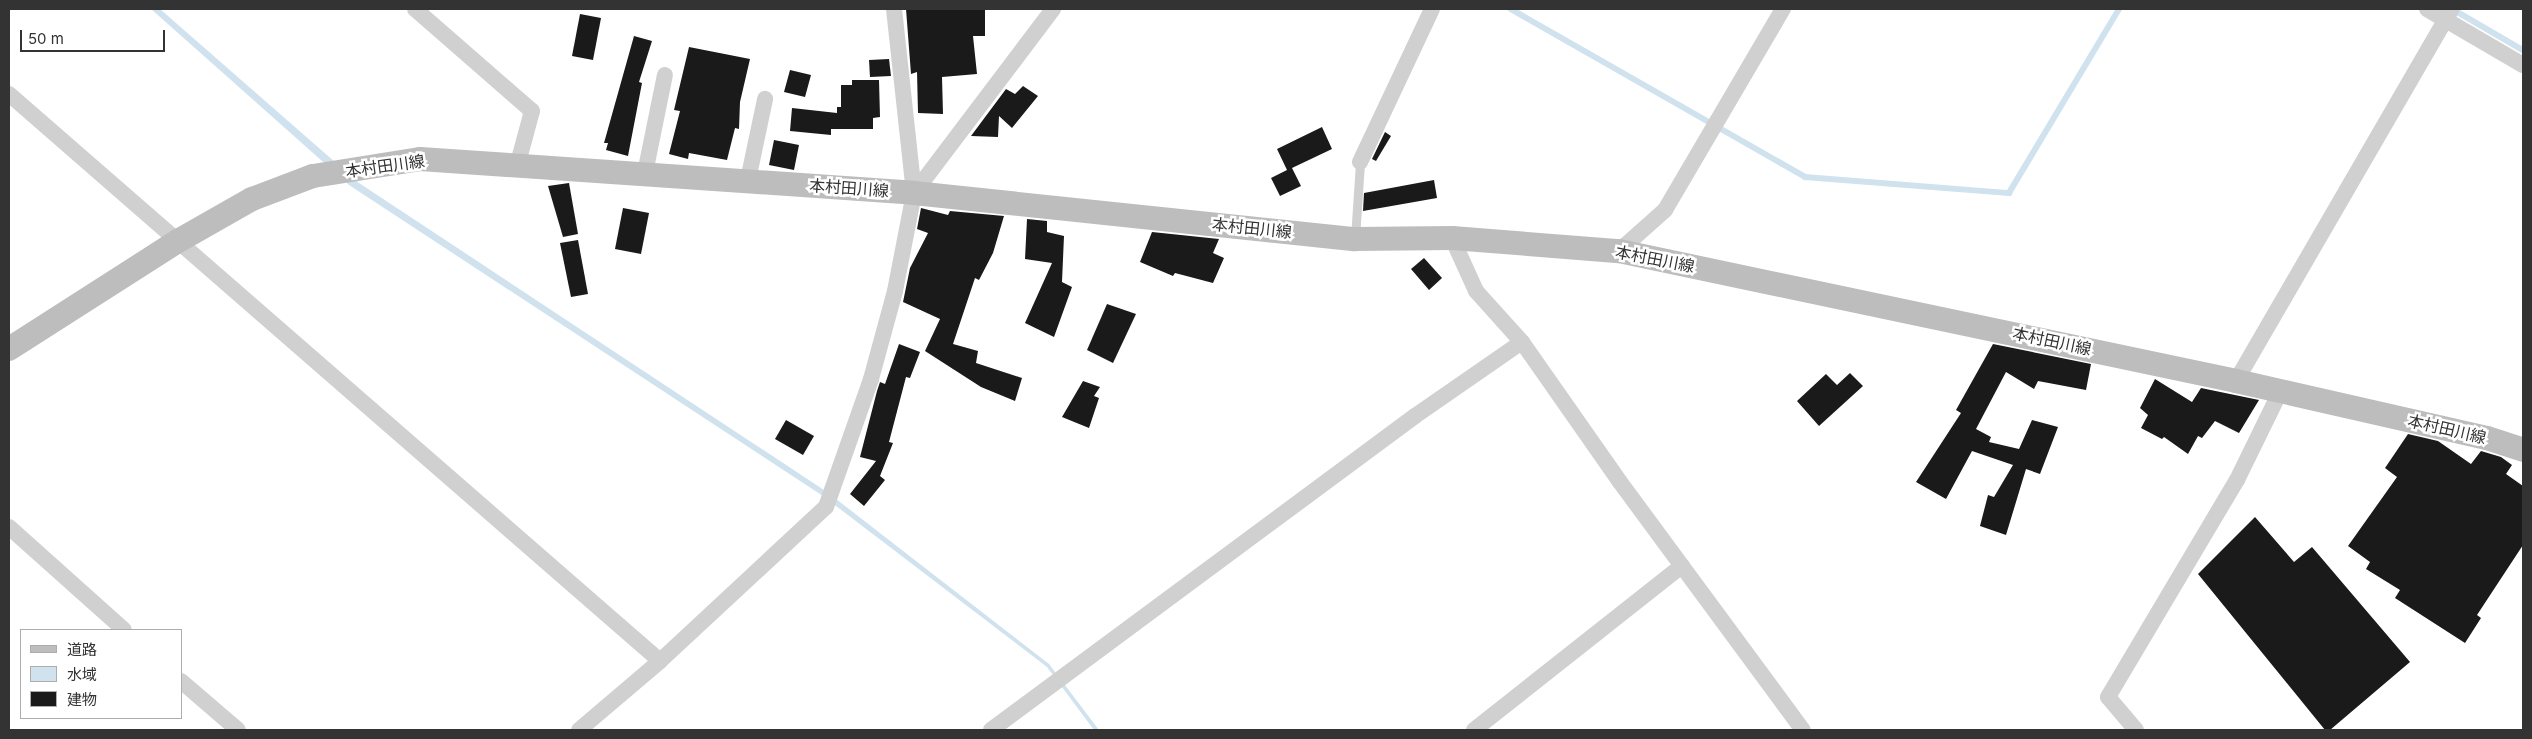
<!DOCTYPE html>
<html>
<head>
<meta charset="utf-8">
<style>
	body { margin:0 }
	#map { position:relative; width:2532px; height:739px; overflow:hidden; background:#fff; font-family:Inter,"Noto Sans JP",sans-serif }
	div>[style] { position:absolute }
	[style*='--x'] { left:calc(var(--x)*1px); top:calc(var(--y)*1px); width:calc(var(--w)*1px); rotate:calc(var(--a)*1deg) }
	.water>* { inset:0; background:#cfe2ee }
	.stream>* { height:5.5px; margin:-2.75px; padding:0 2.75px; transform-origin:2.75px; border-radius:2.75px; background:#cfe2ee }
	.building>* { inset:0; background:#1a1a1a }
	.service>* { height:9px; margin:-4.5px; padding:0 4.5px; transform-origin:4.5px; border-radius:4.5px; background:#d0d0d0 }
	.minor>* { height:16px; margin:-8px; padding:0 8px; transform-origin:8px; border-radius:8px; background:#d0d0d0 }
	.secondary>* { height:24px; margin:-12px; padding:0 12px; transform-origin:12px; border-radius:12px; background:#bdbdbd }
	span { translate:-50% -50%; white-space:nowrap; text-align:center; line-height:1.15; -webkit-text-stroke:5px #fff; paint-order:stroke }
	.street-label { font-size:16px; color:#333 }
	.frame { position:absolute; inset:0; border:10px solid #333; pointer-events:none }
	.legend { position:absolute; left:20px; top:629px; width:162px; height:90px; box-sizing:border-box; background:#fff; border:1px solid #adadad; margin:0; padding:6px 9px; list-style:none; font-size:15px; color:#333 }
	.legend li { display:flex; align-items:center; gap:10px; height:25px }
	.legend b { width:25px; border:1px solid #adadad }
	.scale { position:absolute; left:20px; top:30px; width:145px; height:22px; box-sizing:border-box; border:2px solid #333; border-top:0; padding-left:6px; font-size:15px; line-height:18px; white-space:nowrap; color:#333; -webkit-text-stroke:4px #fff; paint-order:stroke }
</style>
</head>
<body>
<div id="map">
	<div class="water">
		<i style="clip-path:polygon(151px 9px,160px 9px,359px 183px,827px 492px,1049px 664px,1099px 730px,1094px 730px,1047px 667px,823px 496px,349px 185px)"></i>
	</div>
	<div class="stream">
		<i style="--x:1511;--y:9;--w:339;--a:29.7"></i>
		<i style="--x:1805;--y:177;--w:205;--a:4.5"></i>
		<i style="--x:2009;--y:193;--w:214;--a:-59.1"></i>
		<i style="--x:2454;--y:10;--w:80;--a:30.1"></i>
	</div>
	<div class="building">
		<i style="clip-path:polygon(906px 9px,985px 9px,985px 36px,973px 36px,977px 74px,942px 77px,943px 114px,918px 113px,917px 72px,911px 74px)"></i>
		<i style="clip-path:polygon(580px 14px,601px 18px,593px 60px,572px 56px)"></i>
		<i style="clip-path:polygon(634px 36px,652px 41px,639px 82px,642px 83px,628px 156px,606px 150px,608px 143px,604px 143px)"></i>
		<i style="clip-path:polygon(689px 47px,750px 59px,740px 102px,739px 129px,735px 128px,727px 160px,689px 153px,688px 159px,669px 154px,680px 111px,674px 110px)"></i>
		<i style="clip-path:polygon(889px 59px,891px 76px,870px 77px,869px 60px)"></i>
		<i style="clip-path:polygon(790px 70px,811px 75px,805px 97px,784px 92px)"></i>
		<i style="clip-path:polygon(852px 80px,879px 80px,880px 117px,873px 118px,873px 129px,831px 129px,831px 135px,790px 131px,792px 108px,837px 113px,837px 107px,841px 107px,841px 85px,852px 85px)"></i>
		<i style="clip-path:polygon(1023px 86px,1038px 96px,1012px 128px,999px 116px,998px 137px,971px 136px,1006px 89px,1015px 94px)"></i>
		<i style="clip-path:polygon(1322px 127px,1332px 149px,1292px 168px,1301px 186px,1280px 196px,1271px 178px,1287px 170px,1277px 149px)"></i>
		<i style="clip-path:polygon(1385px 132px,1391px 136px,1376px 161px,1372px 159px)"></i>
		<i style="clip-path:polygon(774px 140px,799px 145px,794px 170px,769px 165px)"></i>
		<i style="clip-path:polygon(1434px 180px,1437px 198px,1363px 211px,1364px 193px)"></i>
		<i style="clip-path:polygon(569px 183px,578px 234px,563px 237px,548px 186px)"></i>
		<i style="clip-path:polygon(623px 208px,649px 213px,641px 254px,615px 249px)"></i>
		<i style="clip-path:polygon(921px 208px,948px 215px,950px 211px,1004px 216px,993px 253px,979px 280px,975px 278px,953px 344px,978px 351px,976px 363px,1022px 378px,1015px 401px,981px 387px,925px 351px,940px 319px,903px 302px,910px 268px,928px 233px,917px 229px)"></i>
		<i style="clip-path:polygon(1027px 219px,1047px 221px,1047px 232px,1064px 236px,1062px 282px,1072px 287px,1054px 337px,1025px 323px,1052px 263px,1025px 259px)"></i>
		<i style="clip-path:polygon(1152px 232px,1219px 239px,1213px 253px,1224px 258px,1213px 283px,1175px 273px,1173px 276px,1140px 262px)"></i>
		<i style="clip-path:polygon(578px 240px,588px 294px,571px 297px,560px 243px)"></i>
		<i style="clip-path:polygon(1424px 258px,1442px 278px,1429px 290px,1411px 269px)"></i>
		<i style="clip-path:polygon(1107px 304px,1136px 314px,1113px 363px,1087px 350px)"></i>
		<i style="clip-path:polygon(899px 344px,920px 352px,910px 378px,906px 377px,889px 442px,893px 443px,880px 476px,885px 480px,864px 506px,850px 494px,876px 461px,860px 457px,877px 391px,880px 382px,885px 384px)"></i>
		<i style="clip-path:polygon(1993px 344px,2091px 364px,2086px 390px,2038px 381px,2034px 389px,2006px 372px,1976px 429px,1991px 437px,1989px 442px,2019px 449px,2032px 420px,2058px 427px,2040px 474px,2026px 469px,2006px 535px,1980px 526px,1988px 495px,1994px 497px,2013px 465px,1972px 451px,1946px 499px,1916px 482px,1961px 413px,1956px 410px)"></i>
		<i style="clip-path:polygon(1850px 373px,1863px 386px,1819px 426px,1797px 401px,1826px 374px,1837px 385px)"></i>
		<i style="clip-path:polygon(2155px 379px,2192px 402px,2201px 388px,2259px 400px,2239px 433px,2215px 421px,2202px 438px,2198px 436px,2188px 454px,2164px 437px,2162px 439px,2141px 428px,2148px 415px,2140px 408px)"></i>
		<i style="clip-path:polygon(1083px 381px,1100px 387px,1094px 396px,1099px 398px,1089px 428px,1062px 417px)"></i>
		<i style="clip-path:polygon(786px 420px,814px 436px,803px 455px,775px 439px)"></i>
		<i style="clip-path:polygon(2408px 434px,2438px 441px,2471px 464px,2481px 451px,2501px 457px,2512px 465px,2506px 474px,2523px 486px,2523px 545px,2477px 615px,2481px 618px,2465px 643px,2395px 598px,2400px 590px,2366px 569px,2370px 562px,2348px 546px,2397px 477px,2385px 468px)"></i>
		<i style="clip-path:polygon(2255px 517px,2294px 562px,2312px 547px,2410px 662px,2330px 730px,2325px 730px,2198px 574px)"></i>
	</div>
	<div class="service">
		<i style="--x:1355;--y:238;--w:76;--a:-86.2"></i>
	</div>
	<div class="minor">
		<i style="--x:415;--y:9;--w:155;--a:41.1"></i>
		<i style="--x:532;--y:111;--w:54;--a:105.1"></i>
		<i style="--x:2427;--y:9;--w:111;--a:30.3"></i>
		<i style="--x:9;--y:94;--w:863;--a:41.05"></i>
		<i style="--x:1360;--y:162;--w:169;--a:-64.8"></i>
		<i style="--x:645;--y:173;--w:100;--a:-78.5"></i>
		<i style="--x:748;--y:180;--w:83;--a:-78.1"></i>
		<i style="--x:914;--y:193;--w:231;--a:-52.9"></i>
		<i style="--x:1452;--y:238;--w:58;--a:65.6"></i>
		<i style="--x:1476;--y:291;--w:69;--a:48"></i>
		<i style="--x:1522;--y:342;--w:171;--a:55"></i>
		<i style="--x:1620;--y:482;--w:308;--a:53.6"></i>
		<i style="--x:1619;--y:251;--w:62;--a:-41.7"></i>
		<i style="--x:1665;--y:210;--w:233;--a:-59.6"></i>
		<i style="--x:2236;--y:381;--w:430;--a:-59.9"></i>
		<i style="--x:9;--y:527;--w:154;--a:41.8"></i>
		<i style="--x:181;--y:681;--w:75;--a:40.7"></i>
		<i style="--x:579;--y:730;--w:106;--a:-40.4"></i>
		<i style="--x:660;--y:661;--w:226;--a:-42.9"></i>
		<i style="--x:826;--y:507;--w:136;--a:-70.6"></i>
		<i style="--x:871;--y:379;--w:91;--a:-74.7"></i>
		<i style="--x:895;--y:291;--w:100;--a:-79"></i>
		<i style="--x:914;--y:193;--w:185;--a:-96.2"></i>
		<i style="--x:991;--y:730;--w:528;--a:-36.52"></i>
		<i style="--x:1415;--y:416;--w:130;--a:-34.7"></i>
		<i style="--x:1474;--y:730;--w:265;--a:-38.3"></i>
		<i style="--x:2136;--y:730;--w:43;--a:-130.3"></i>
		<i style="--x:2108;--y:697;--w:252;--a:-59.3"></i>
		<i style="--x:2237;--y:480;--w:98;--a:-64"></i>
	</div>
	<div class="secondary">
		<i style="--x:9;--y:349;--w:201;--a:-32.6"></i>
		<i style="--x:178;--y:241;--w:85;--a:-29.6"></i>
		<i style="--x:252;--y:199;--w:65;--a:-20.7"></i>
		<i style="--x:313;--y:176;--w:108;--a:-9"></i>
		<i style="--x:420;--y:159;--w:495;--a:3.9"></i>
		<i style="--x:914;--y:193;--w:443;--a:6"></i>
		<i style="--x:1355;--y:239;--w:97;--a:-0.6"></i>
		<i style="--x:1452;--y:238;--w:168;--a:4.5"></i>
		<i style="--x:1619;--y:251;--w:631;--a:11.9"></i>
		<i style="--x:2236;--y:381;--w:257;--a:12.8"></i>
		<i style="--x:2487;--y:438;--w:38;--a:18"></i>
	</div>
	<div class="street-label">
		<span style="left:385px;top:166px;rotate:-8deg">本村田川線</span>
		<span style="left:849px;top:188px;rotate:4deg">本村田川線</span>
		<span style="left:1252px;top:228px;rotate:6deg">本村田川線</span>
		<span style="left:1655px;top:259px;rotate:11deg">本村田川線</span>
		<span style="left:2052px;top:341px;rotate:12deg">本村田川線</span>
		<span style="left:2447px;top:429px;rotate:13deg">本村田川線</span>
	</div>
	<div class="frame"></div>
	<ul class="legend">
	<li><b style="height:6px;background:#bdbdbd"></b>道路</li>
	<li><b style="height:14px;background:#cfe2ee"></b>水域</li>
	<li><b style="height:14px;background:#1a1a1a"></b>建物</li>
	</ul>
	<div class="scale">50 m</div>
</div>
</body>
</html>
